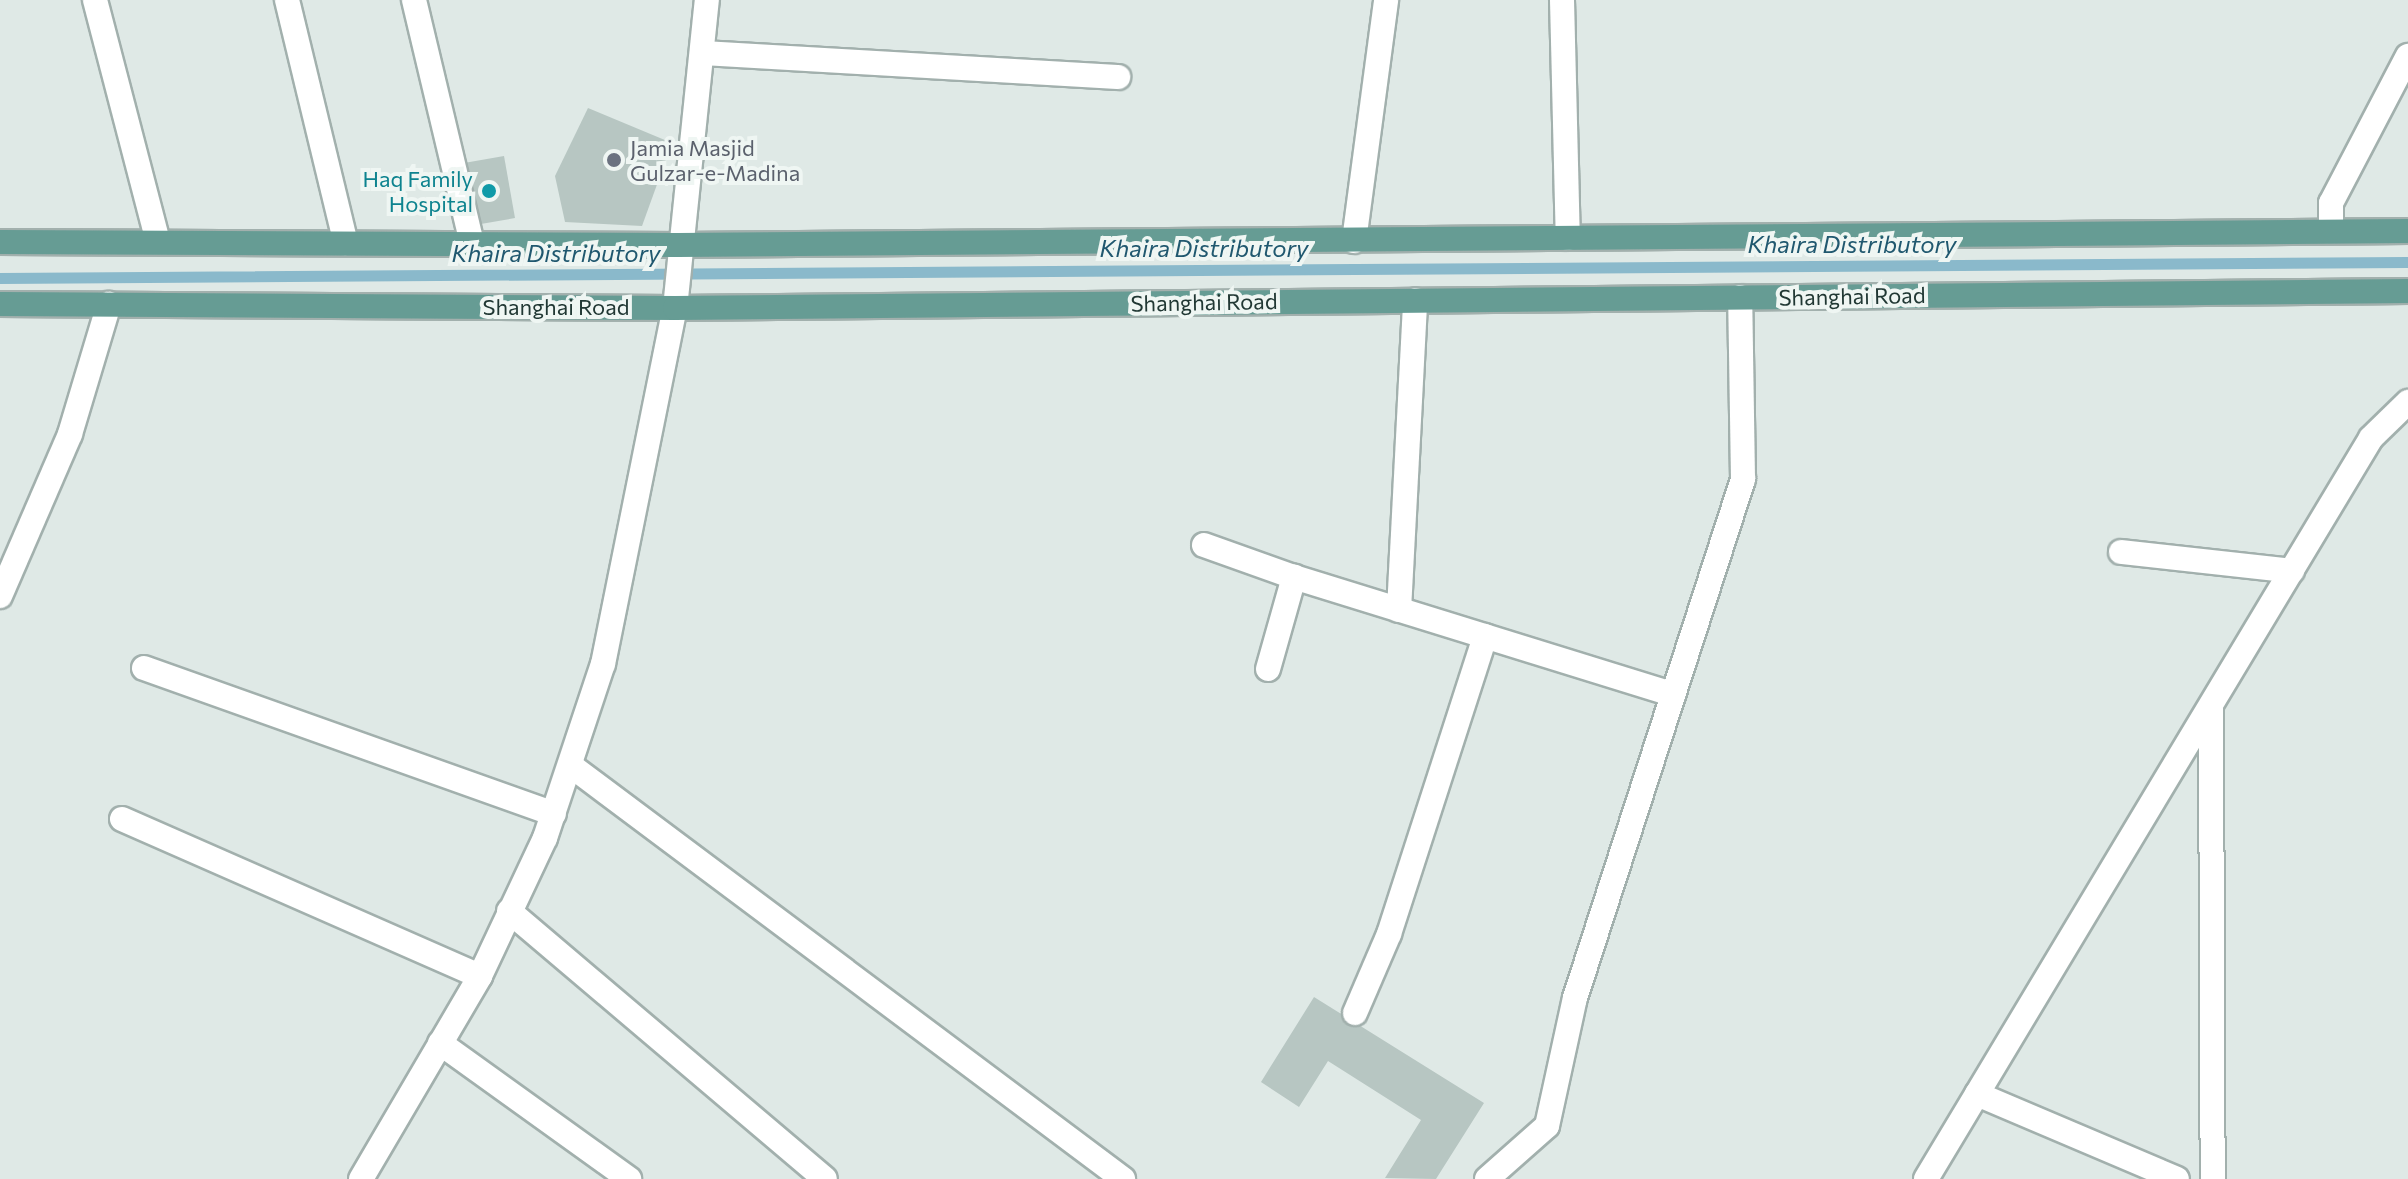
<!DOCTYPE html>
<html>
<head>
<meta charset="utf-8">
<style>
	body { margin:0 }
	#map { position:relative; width:2408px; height:1179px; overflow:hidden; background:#dfe9e6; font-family:Commissioner,sans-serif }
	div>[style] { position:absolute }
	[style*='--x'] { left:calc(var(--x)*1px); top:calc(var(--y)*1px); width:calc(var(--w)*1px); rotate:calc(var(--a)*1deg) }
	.stream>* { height:11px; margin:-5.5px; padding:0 5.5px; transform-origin:5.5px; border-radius:5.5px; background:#8ab9cb }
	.building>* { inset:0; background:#b7c6c2 }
	.roads { filter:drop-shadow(2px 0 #a2b0ad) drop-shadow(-2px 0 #a2b0ad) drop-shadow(0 2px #a2b0ad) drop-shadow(0 -2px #a2b0ad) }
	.minor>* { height:24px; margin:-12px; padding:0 12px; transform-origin:12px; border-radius:12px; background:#fff }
	.major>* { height:24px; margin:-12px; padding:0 12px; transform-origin:12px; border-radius:12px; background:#669c94 }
	.dots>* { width:22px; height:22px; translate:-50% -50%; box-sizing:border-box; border:4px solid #eff6f3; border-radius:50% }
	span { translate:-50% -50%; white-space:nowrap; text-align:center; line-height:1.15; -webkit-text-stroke:8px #eff6f3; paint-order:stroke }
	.worship-label { font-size:22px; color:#5b616d }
	.left { translate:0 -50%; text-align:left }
	.culture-label { font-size:22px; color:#0d838f }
	.right { translate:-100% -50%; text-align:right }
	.street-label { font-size:22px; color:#213834 }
	.water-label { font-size:24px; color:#20586f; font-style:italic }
</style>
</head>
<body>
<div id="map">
	<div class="stream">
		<i style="--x:0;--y:278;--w:2408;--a:-0.38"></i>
	</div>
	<div class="building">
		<i style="clip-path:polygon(588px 108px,672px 143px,642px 226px,565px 222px,555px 176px)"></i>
		<i style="clip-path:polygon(504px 156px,515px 218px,475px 225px,464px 163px)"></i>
		<i style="clip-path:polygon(1314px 997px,1484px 1103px,1436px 1179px,1385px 1178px,1421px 1120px,1328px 1061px,1299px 1107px,1261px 1082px)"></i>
	</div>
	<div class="roads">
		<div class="minor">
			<i style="--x:95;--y:0;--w:249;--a:75.4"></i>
			<i style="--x:287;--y:0;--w:250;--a:76.4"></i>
			<i style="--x:414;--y:0;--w:251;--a:76.6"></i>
			<i style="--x:1562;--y:0;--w:238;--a:88.6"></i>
			<i style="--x:702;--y:53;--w:417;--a:3.3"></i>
			<i style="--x:2331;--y:231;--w:28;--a:-90"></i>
			<i style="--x:2331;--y:203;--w:166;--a:-62.4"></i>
			<i style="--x:1354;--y:241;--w:243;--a:-82.4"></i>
			<i style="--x:1204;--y:545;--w:96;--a:19.6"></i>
			<i style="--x:2121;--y:552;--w:172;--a:6.3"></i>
			<i style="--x:0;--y:596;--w:176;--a:-66.6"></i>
			<i style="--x:70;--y:434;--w:136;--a:-73.3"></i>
			<i style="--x:1399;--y:610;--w:310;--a:-87"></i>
			<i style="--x:144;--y:668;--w:435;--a:19.6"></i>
			<i style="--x:1268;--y:669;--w:96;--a:-74.2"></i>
			<i style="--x:1294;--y:577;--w:397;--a:17.2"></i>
			<i style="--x:2211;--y:707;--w:472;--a:89.8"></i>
			<i style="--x:570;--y:765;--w:691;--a:36.82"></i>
			<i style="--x:122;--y:819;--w:391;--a:23.7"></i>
			<i style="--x:509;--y:911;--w:414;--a:40.3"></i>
			<i style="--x:1355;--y:1013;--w:86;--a:-66.7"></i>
			<i style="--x:1389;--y:934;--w:313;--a:-72.1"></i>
			<i style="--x:440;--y:1043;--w:233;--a:35.7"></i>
			<i style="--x:1977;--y:1094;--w:217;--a:23"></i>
			<i style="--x:361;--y:1179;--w:235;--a:-59.6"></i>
			<i style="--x:480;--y:976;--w:153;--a:-64.8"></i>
			<i style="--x:545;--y:838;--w:183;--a:-71.6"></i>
			<i style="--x:603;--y:664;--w:363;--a:-78.6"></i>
			<i style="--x:675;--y:308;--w:310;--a:-84.1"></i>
			<i style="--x:1487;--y:1179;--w:80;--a:-41.5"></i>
			<i style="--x:1547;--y:1126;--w:131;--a:-77.7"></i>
			<i style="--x:1575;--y:998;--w:546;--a:-72.06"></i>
			<i style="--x:1743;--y:479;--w:182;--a:-90.9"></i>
			<i style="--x:1926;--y:1179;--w:864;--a:-59.01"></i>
			<i style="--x:2371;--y:438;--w:52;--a:-44.2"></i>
		</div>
		<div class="major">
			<i style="--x:0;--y:242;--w:678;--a:0.25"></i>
			<i style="--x:678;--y:245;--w:1730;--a:-0.46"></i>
			<i style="--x:0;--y:304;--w:675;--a:0.34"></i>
			<i style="--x:675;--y:308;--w:1733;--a:-0.56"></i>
		</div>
	</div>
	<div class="dots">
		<i style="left:614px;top:160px;background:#6b7280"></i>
		<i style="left:489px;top:191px;background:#0f9aa8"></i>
	</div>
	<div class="worship-label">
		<span class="left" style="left:630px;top:160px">Jamia Masjid<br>Gulzar-e-Madina</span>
	</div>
	<div class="culture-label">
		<span class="right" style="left:473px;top:191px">Haq Family<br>Hospital</span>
	</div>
	<div class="street-label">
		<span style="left:1852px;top:296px;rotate:-1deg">Shanghai Road</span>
		<span style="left:1204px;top:302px;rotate:-1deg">Shanghai Road</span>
		<span style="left:556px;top:307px">Shanghai Road</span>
	</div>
	<div class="water-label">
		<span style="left:1852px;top:244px">Khaira Distributory</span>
		<span style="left:1204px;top:248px">Khaira Distributory</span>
		<span style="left:556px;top:253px">Khaira Distributory</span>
	</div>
</div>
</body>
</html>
